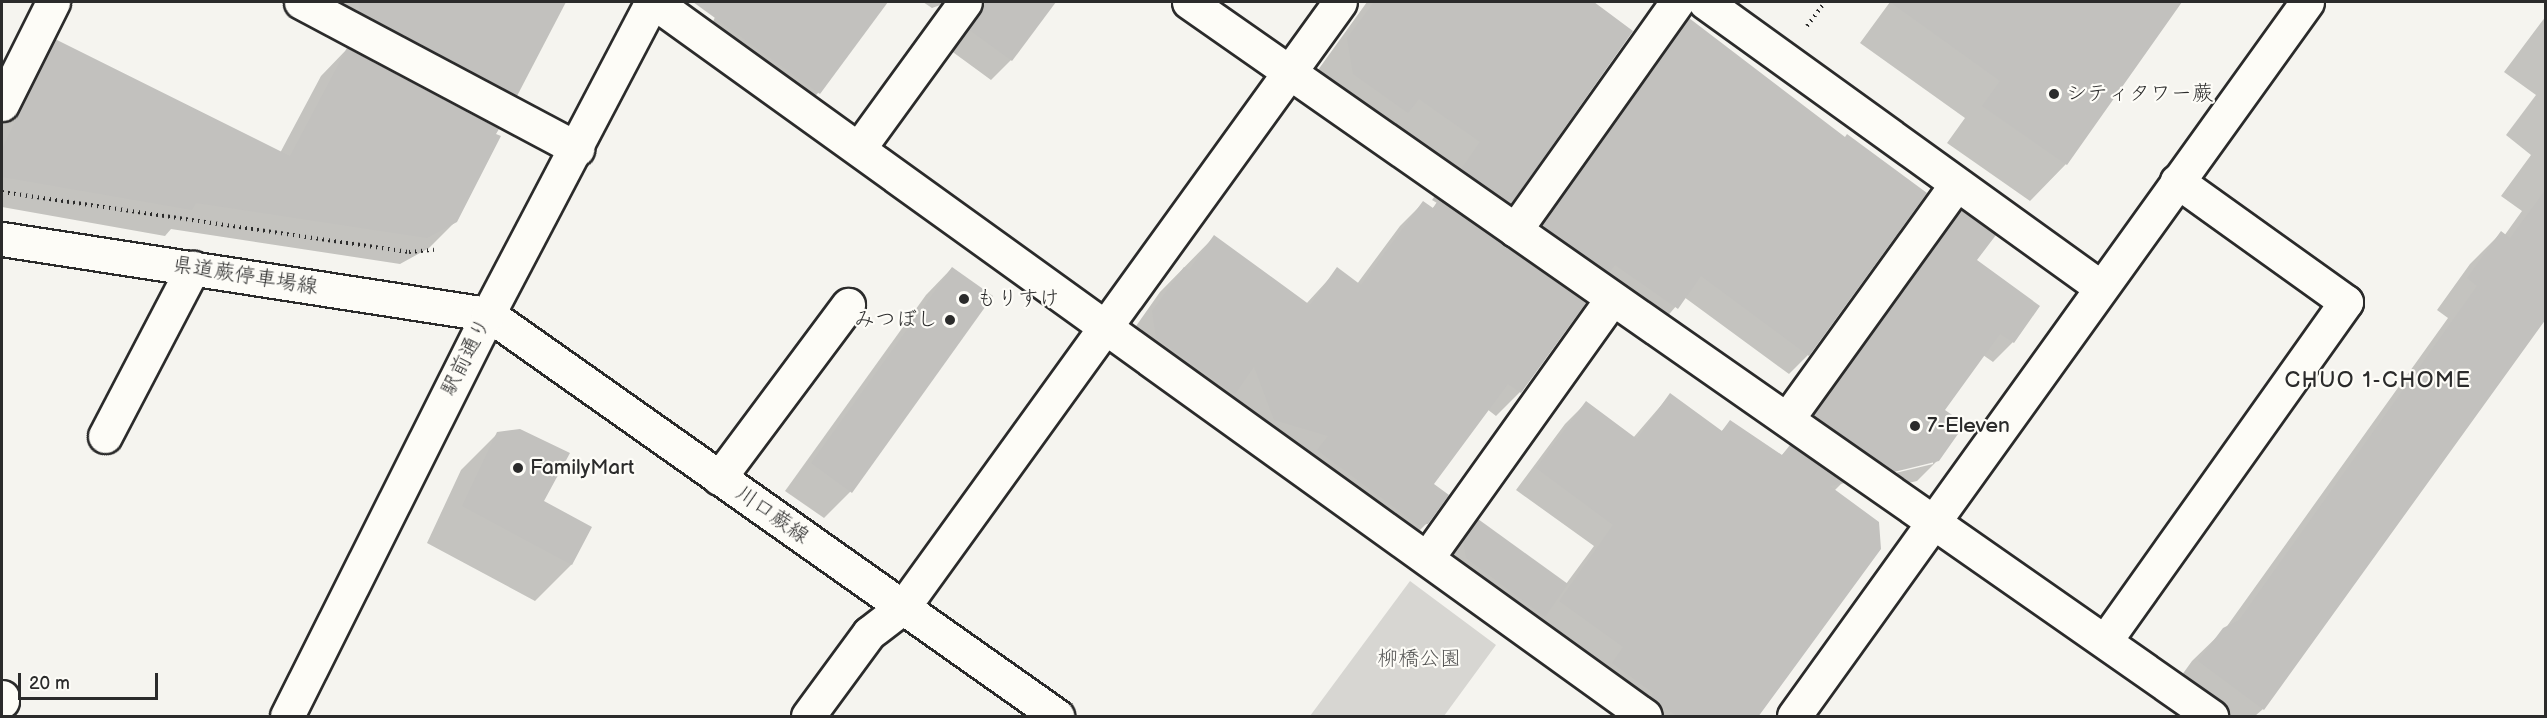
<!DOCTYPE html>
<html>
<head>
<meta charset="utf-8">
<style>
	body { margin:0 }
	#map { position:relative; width:2547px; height:718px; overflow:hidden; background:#f5f4ef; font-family:"Balsamiq Sans","Klee One",sans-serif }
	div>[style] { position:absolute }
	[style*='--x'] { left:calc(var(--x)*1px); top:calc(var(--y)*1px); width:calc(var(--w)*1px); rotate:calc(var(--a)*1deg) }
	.green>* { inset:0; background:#d7d6d2 }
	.shadow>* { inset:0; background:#0003 }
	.building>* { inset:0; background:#c2c1be }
	.path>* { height:4px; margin-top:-2px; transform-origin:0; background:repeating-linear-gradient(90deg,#2b2b2b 0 1.5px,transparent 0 6px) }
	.roads { filter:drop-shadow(2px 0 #2b2b2b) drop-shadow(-2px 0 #2b2b2b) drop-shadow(0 2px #2b2b2b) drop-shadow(0 -2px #2b2b2b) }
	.street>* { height:33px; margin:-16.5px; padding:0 16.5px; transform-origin:16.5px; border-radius:16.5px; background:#fdfcf7 }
	.secondary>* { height:33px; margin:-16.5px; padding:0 16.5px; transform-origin:16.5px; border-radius:16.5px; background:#fdfcf7 }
	.dots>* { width:16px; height:16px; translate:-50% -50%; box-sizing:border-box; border:3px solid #fdfcf7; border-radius:50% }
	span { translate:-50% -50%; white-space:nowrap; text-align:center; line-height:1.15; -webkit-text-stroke:4.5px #fdfcf7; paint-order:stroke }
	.poi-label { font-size:21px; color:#2b2b2b }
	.left { translate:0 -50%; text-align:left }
	.right { translate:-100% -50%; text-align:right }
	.street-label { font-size:21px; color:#2b2b2b }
	.park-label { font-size:21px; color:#565655 }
	.neighbourhood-label { font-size:22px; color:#2b2b2b; letter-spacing:1.5px }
	.frame { position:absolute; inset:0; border:3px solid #2b2b2b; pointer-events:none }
	.scale { position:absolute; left:18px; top:673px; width:140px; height:27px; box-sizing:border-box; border:3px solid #2b2b2b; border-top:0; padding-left:8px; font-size:18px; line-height:21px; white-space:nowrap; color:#2b2b2b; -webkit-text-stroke:4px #fdfcf7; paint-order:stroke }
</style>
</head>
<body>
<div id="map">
	<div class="green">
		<i style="clip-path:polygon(1410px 581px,1496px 645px,1444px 716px,1310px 716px)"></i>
	</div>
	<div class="shadow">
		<i style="clip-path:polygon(336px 2px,564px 2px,516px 95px,492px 118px,332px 8px)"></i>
		<i style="clip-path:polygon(722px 2px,885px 2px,818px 93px,799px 113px,703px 43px)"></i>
		<i style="clip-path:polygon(923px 2px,1054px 2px,1011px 60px,991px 80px,950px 50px,946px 3px,932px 8px)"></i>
		<i style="clip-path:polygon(1367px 2px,1591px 2px,1631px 31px,1509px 203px,1481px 231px,1584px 303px,1520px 392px,1496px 416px,1487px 409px,1432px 484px,1427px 523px,1403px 547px,1250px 443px,1232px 395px,1210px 417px,1129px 336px,1160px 292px,1214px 237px,1306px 304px,1338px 269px,1357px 284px,1400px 226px,1423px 203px,1432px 209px,1437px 203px,1432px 200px,1451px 173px,1323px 104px,1318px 70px)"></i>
		<i style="clip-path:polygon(1890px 2px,2180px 2px,2066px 164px,2030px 201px,1947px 143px,1965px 118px,1860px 43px)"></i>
		<i style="clip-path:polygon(2546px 16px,2546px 316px,2263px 709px,2255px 716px,2201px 716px,2169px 693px,2192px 661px,2225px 629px,2448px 318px,2437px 310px,2470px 264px,2501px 233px,2504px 236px,2522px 211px,2501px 196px,2531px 155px,2506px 135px,2536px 95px,2504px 72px)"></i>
		<i style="clip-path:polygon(1689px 20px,1808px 355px,1789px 374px,1684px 297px,1658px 327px,1524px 245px,1670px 38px)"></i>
		<i style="clip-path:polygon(56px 41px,280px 153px,321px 76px,347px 49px,456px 221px,429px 248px,400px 264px,171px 229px,165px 236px,2px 207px,2px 124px,30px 67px)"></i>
		<i style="clip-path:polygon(evenodd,1961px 212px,1975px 261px,2013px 342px,1993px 362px,1983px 355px,1943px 410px,1938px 460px,1917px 481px,1873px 491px,1794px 435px,1941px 232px,1961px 212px,1933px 461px,1933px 464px,1887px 475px,1886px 472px,1933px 461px)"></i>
		<i style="clip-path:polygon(952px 268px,850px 492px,824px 518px,785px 491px,926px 295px)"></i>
		<i style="clip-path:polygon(1670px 395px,1721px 432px,1730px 422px,1781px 456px,1790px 447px,1842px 483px,1834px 491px,1756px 716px,1632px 716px,1447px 557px,1478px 521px,1566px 584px,1594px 546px,1516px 490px,1565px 424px,1586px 403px,1633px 438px)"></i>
		<i style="clip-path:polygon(498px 433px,542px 502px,590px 528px,571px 565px,535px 601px,427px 543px,461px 470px)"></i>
	</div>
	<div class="building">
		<i style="clip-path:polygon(358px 2px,566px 2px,517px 96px,360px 12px)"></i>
		<i style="clip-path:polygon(693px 2px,888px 2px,820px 94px)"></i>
		<i style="clip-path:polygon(986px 2px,1056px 2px,1012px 61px,968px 29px)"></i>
		<i style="clip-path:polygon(1374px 2px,1594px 2px,1633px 31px,1511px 204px,1461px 169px,1480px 142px,1419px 99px,1408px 113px,1353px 74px,1347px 38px)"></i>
		<i style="clip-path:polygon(1890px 2px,2182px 2px,2067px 165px,1982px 106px,2000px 81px)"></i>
		<i style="clip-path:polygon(1689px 18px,1845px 137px,1847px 134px,1927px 193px,1809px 356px,1701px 276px,1678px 309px,1615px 265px,1609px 273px,1541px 225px)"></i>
		<i style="clip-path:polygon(55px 39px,290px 156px,347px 48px,499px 129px,496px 134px,501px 136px,457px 222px,427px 238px,196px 203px,192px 210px,2px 177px,2px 149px)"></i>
		<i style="clip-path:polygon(2546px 189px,2546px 319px,2264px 710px,2198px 661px,2223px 628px,2239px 620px,2477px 286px,2467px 278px,2501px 231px,2510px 238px)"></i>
		<i style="clip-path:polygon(1439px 199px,1586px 303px,1521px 393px,1508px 384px,1434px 484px,1449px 495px,1428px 524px,1418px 525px,1317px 450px,1328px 436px,1274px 420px,1254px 367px,1235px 394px,1156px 338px,1152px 311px,1184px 267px,1189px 270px,1214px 235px,1310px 305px,1337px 267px,1361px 285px,1423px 201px,1433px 208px)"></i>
		<i style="clip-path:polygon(1961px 210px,1996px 235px,1977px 260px,2040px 306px,2014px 343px,2000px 334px,1945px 410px,1965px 424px,1939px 461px,1894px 472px,1813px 415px)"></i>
		<i style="clip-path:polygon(952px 267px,993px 296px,852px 493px,811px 463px)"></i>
		<i style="clip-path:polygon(1670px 393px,1722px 431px,1730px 420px,1782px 455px,1790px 445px,1845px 483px,1830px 486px,1879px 522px,1881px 549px,1758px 717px,1678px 717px,1651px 697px,1653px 693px,1612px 663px,1623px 647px,1559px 601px,1613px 525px,1536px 468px,1586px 401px,1637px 439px)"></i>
		<i style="clip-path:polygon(520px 429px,570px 453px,544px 501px,592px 527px,572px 565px,462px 506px,497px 432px)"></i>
		<i style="clip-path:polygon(1478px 519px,1568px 584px,1545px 617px,1466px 558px,1463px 540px)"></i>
	</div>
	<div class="path">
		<i style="--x:1807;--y:26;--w:30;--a:-53"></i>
		<i style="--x:2;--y:192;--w:411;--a:8.4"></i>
		<i style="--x:409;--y:252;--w:25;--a:-5"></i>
	</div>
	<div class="roads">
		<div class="street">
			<i style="--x:301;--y:2;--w:313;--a:28"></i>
			<i style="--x:654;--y:2;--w:1221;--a:35.77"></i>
			<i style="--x:1189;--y:2;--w:1247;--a:34.94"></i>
			<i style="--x:1705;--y:2;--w:488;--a:35.8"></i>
			<i style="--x:2;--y:104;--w:114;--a:-63.4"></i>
			<i style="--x:859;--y:148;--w:180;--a:-54"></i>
			<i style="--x:1515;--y:230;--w:280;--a:-54.6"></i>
			<i style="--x:1787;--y:419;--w:289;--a:-54.2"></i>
			<i style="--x:105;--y:436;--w:190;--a:-62.4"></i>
			<i style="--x:719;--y:478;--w:216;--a:-53.3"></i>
			<i style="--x:1427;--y:558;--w:318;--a:-54.5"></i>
			<i style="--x:2105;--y:641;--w:416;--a:-54.6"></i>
			<i style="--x:2346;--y:302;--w:208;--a:-144.4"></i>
			<i style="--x:2;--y:697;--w:4;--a:90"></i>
			<i style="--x:287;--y:716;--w:449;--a:-63.4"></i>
			<i style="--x:808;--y:716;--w:103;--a:-53.7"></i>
			<i style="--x:869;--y:633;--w:43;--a:-37.4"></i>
			<i style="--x:903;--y:607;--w:746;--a:-54.16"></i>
		</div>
		<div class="secondary">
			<i style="--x:2;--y:239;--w:492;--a:8.8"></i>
			<i style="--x:488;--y:314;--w:697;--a:35.24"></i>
			<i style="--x:488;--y:314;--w:352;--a:-62.3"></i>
			<i style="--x:1794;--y:716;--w:879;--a:-54.3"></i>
		</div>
	</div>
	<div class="dots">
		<i style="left:2054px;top:94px;background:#2b2b2b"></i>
		<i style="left:964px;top:299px;background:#2b2b2b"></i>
		<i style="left:950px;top:320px;background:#2b2b2b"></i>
		<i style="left:1915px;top:426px;background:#2b2b2b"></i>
		<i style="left:518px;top:468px;background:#2b2b2b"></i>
	</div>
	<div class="poi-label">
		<span class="left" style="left:2066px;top:94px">シティタワー蕨</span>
		<span class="left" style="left:976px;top:299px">もりすけ</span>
		<span class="right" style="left:938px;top:320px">みつぼし</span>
		<span class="left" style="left:1927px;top:426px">7-Eleven</span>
		<span class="left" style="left:530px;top:468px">FamilyMart</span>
	</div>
	<div class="street-label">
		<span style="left:245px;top:276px;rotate:9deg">県道蕨停車場線</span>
		<span style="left:466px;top:357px;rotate:-63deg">駅前通り</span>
		<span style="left:772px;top:515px;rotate:35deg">川口蕨線</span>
	</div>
	<div class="park-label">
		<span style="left:1419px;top:659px">柳橋公園</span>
	</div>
	<div class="neighbourhood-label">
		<span style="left:2378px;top:381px">CHUO 1-CHOME</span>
	</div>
	<div class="frame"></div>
	<div class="scale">20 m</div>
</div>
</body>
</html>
